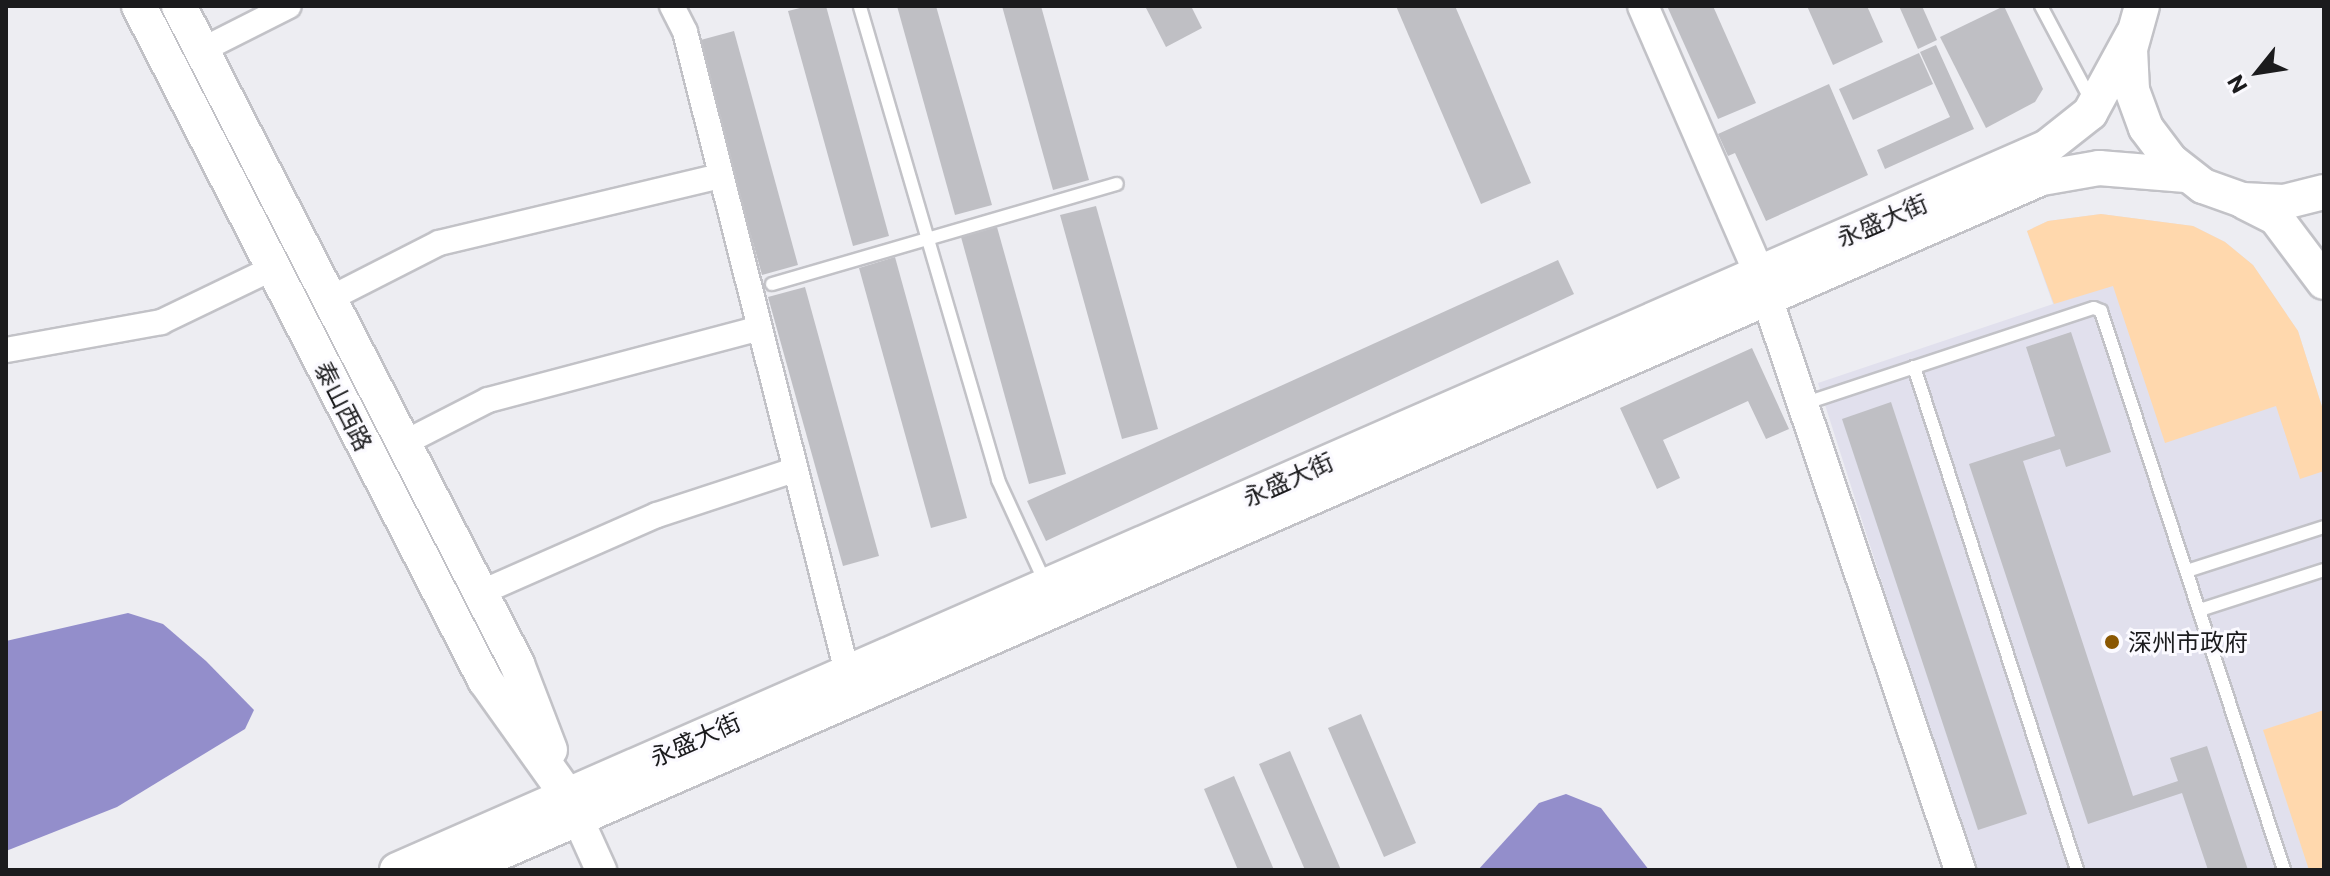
<!DOCTYPE html>
<html>
<head>
<meta charset="utf-8">
<style>
	body { margin:0 }
	#map { position:relative; width:2330px; height:876px; overflow:hidden; background:#ededf2; font-family:Commissioner,"Noto Sans SC",sans-serif }
	div>[style] { position:absolute }
	[style*='--x'] { left:calc(var(--x)*1px); top:calc(var(--y)*1px); width:calc(var(--w)*1px); rotate:calc(var(--a)*1deg) }
	.built>* { inset:0; background:#e1e0ed }
	.green>* { inset:0; background:#ffd8ad }
	.water>* { inset:0; background:#938ecb }
	.building>* { inset:0; background:#bfbfc4 }
	.roads { filter:drop-shadow(2px 0 #c2c2c7) drop-shadow(-2px 0 #c2c2c7) drop-shadow(0 2px #c2c2c7) drop-shadow(0 -2px #c2c2c7) }
	.service>* { height:12px; margin:-6px; padding:0 6px; transform-origin:6px; border-radius:6px; background:#fff }
	.minor>* { height:24px; margin:-12px; padding:0 12px; transform-origin:12px; border-radius:12px; background:#fff }
	.tertiary>* { height:30px; margin:-15px; padding:0 15px; transform-origin:15px; border-radius:15px; background:#fff }
	.secondary>* { height:34px; margin:-17px; padding:0 17px; transform-origin:17px; border-radius:17px; background:#fff }
	.dots>* { width:22px; height:22px; translate:-50% -50%; box-sizing:border-box; border:4px solid #fbfaff; border-radius:50% }
	span { translate:-50% -50%; white-space:nowrap; text-align:center; line-height:1.15; -webkit-text-stroke:6px #fbfaff; paint-order:stroke }
	.street-label { font-size:24px; color:#1b1b1d }
	.poi-label { font-size:24px; color:#1b1b1d }
	.left { translate:0 -50%; text-align:left }
	.frame { position:absolute; inset:0; border:8px solid #1b1b1d; pointer-events:none }
	.north { position:absolute; left:2218px; top:32px; width:80px; height:80px; -webkit-text-stroke:6px #fbfaff; paint-order:stroke; rotate:240deg; font-size:22px; font-weight:700; line-height:32px; text-align:center; color:#1b1b1d }
	.north::after { content:''; display:block; margin:auto; width:28px; height:36px; background:#1b1b1d; clip-path:polygon(50% 0,100% 100%,50% 72%,0 100%) }
</style>
</head>
<body>
<div id="map">
	<div class="built">
		<i style="clip-path:polygon(2101px 214px,2193px 226px,2225px 242px,2253px 265px,2298px 331px,2324px 413px,2324px 870px,1974px 870px,1818px 383px,2053px 304px,2027px 231px,2048px 221px)"></i>
	</div>
	<div class="green">
		<i style="clip-path:polygon(2101px 214px,2193px 226px,2225px 242px,2253px 265px,2298px 331px,2324px 413px,2324px 471px,2300px 479px,2276px 406px,2165px 443px,2113px 286px,2054px 304px,2027px 231px,2048px 221px)"></i>
		<i style="clip-path:polygon(2324px 710px,2324px 870px,2309px 870px,2263px 730px)"></i>
	</div>
	<div class="water">
		<i style="clip-path:polygon(128px 613px,163px 624px,206px 661px,254px 710px,245px 729px,117px 807px,6px 851px,6px 641px)"></i>
		<i style="clip-path:polygon(1566px 794px,1601px 808px,1649px 870px,1478px 870px,1539px 803px)"></i>
	</div>
	<div class="building">
		<i style="clip-path:polygon(808px 6px,826px 6px,889px 236px,853px 246px,788px 11px)"></i>
		<i style="clip-path:polygon(897px 6px,936px 6px,992px 205px,955px 215px)"></i>
		<i style="clip-path:polygon(1002px 6px,1041px 6px,1089px 180px,1053px 190px)"></i>
		<i style="clip-path:polygon(1145px 6px,1191px 6px,1202px 28px,1166px 47px)"></i>
		<i style="clip-path:polygon(1396px 6px,1455px 6px,1531px 183px,1481px 204px)"></i>
		<i style="clip-path:polygon(1667px 6px,1713px 6px,1756px 103px,1718px 119px)"></i>
		<i style="clip-path:polygon(1807px 6px,1867px 6px,1883px 42px,1833px 65px)"></i>
		<i style="clip-path:polygon(1899px 6px,1922px 6px,1937px 40px,1918px 49px)"></i>
		<i style="clip-path:polygon(2004px 6px,2043px 89px,2035px 102px,1986px 128px,1940px 37px)"></i>
		<i style="clip-path:polygon(734px 31px,798px 265px,762px 275px,697px 41px)"></i>
		<i style="clip-path:polygon(1936px 45px,1974px 129px,1885px 169px,1877px 150px,1950px 117px,1920px 52px)"></i>
		<i style="clip-path:polygon(1919px 53px,1933px 84px,1853px 120px,1839px 89px)"></i>
		<i style="clip-path:polygon(1829px 84px,1868px 175px,1766px 221px,1735px 153px,1728px 156px,1718px 134px)"></i>
		<i style="clip-path:polygon(1096px 206px,1158px 429px,1122px 439px,1060px 215px)"></i>
		<i style="clip-path:polygon(997px 227px,1066px 474px,1029px 484px,961px 237px)"></i>
		<i style="clip-path:polygon(895px 257px,967px 518px,931px 528px,859px 268px)"></i>
		<i style="clip-path:polygon(1558px 260px,1574px 294px,1046px 541px,1027px 501px)"></i>
		<i style="clip-path:polygon(805px 287px,879px 556px,843px 566px,768px 297px)"></i>
		<i style="clip-path:polygon(2071px 332px,2111px 452px,2066px 467px,2060px 449px,2023px 461px,2133px 796px,2178px 781px,2170px 758px,2207px 746px,2248px 870px,2208px 870px,2182px 793px,2088px 824px,1969px 464px,2055px 436px,2026px 347px)"></i>
		<i style="clip-path:polygon(1752px 348px,1789px 429px,1766px 439px,1748px 401px,1663px 440px,1680px 478px,1657px 489px,1620px 408px)"></i>
		<i style="clip-path:polygon(1891px 402px,2027px 814px,1978px 830px,1842px 419px)"></i>
		<i style="clip-path:polygon(1361px 714px,1416px 843px,1384px 857px,1328px 728px)"></i>
		<i style="clip-path:polygon(1290px 751px,1341px 870px,1305px 870px,1259px 764px)"></i>
		<i style="clip-path:polygon(1234px 776px,1274px 870px,1238px 870px,1204px 789px)"></i>
	</div>
	<div class="roads">
		<div class="service">
			<i style="--x:2041;--y:6;--w:106;--a:62"></i>
			<i style="--x:860;--y:7;--w:493;--a:73.7"></i>
			<i style="--x:998;--y:480;--w:112;--a:65.3"></i>
			<i style="--x:772;--y:284;--w:359;--a:-16.2"></i>
			<i style="--x:1914;--y:367;--w:529;--a:72.04"></i>
			<i style="--x:1803;--y:404;--w:306;--a:-18.3"></i>
			<i style="--x:2094;--y:308;--w:8;--a:23"></i>
			<i style="--x:2101;--y:311;--w:588;--a:71.87"></i>
			<i style="--x:2190;--y:570;--w:141;--a:-17.8"></i>
			<i style="--x:2203;--y:609;--w:127;--a:-17.9"></i>
		</div>
		<div class="minor">
			<i style="--x:672;--y:6;--w:29;--a:63"></i>
			<i style="--x:685;--y:32;--w:660;--a:75.8"></i>
			<i style="--x:202;--y:50;--w:97;--a:-26.8"></i>
			<i style="--x:329;--y:299;--w:123;--a:-27"></i>
			<i style="--x:439;--y:243;--w:289;--a:-13.4"></i>
			<i style="--x:6;--y:350;--w:158;--a:-10.2"></i>
			<i style="--x:161;--y:322;--w:124;--a:-25.7"></i>
			<i style="--x:404;--y:443;--w:94;--a:-27.1"></i>
			<i style="--x:488;--y:400;--w:278;--a:-14.8"></i>
			<i style="--x:480;--y:593;--w:193;--a:-23.8"></i>
			<i style="--x:657;--y:515;--w:144;--a:-18.2"></i>
		</div>
		<div class="tertiary">
			<i style="--x:1643;--y:6;--w:291;--a:66.5"></i>
			<i style="--x:1767;--y:298;--w:604;--a:71.35"></i>
			<i style="--x:569;--y:799;--w:78;--a:65.7"></i>
		</div>
		<div class="secondary">
			<i style="--x:139;--y:6;--w:758;--a:62.83"></i>
			<i style="--x:485;--y:680;--w:141;--a:54.5"></i>
			<i style="--x:179;--y:6;--w:740;--a:62.81"></i>
			<i style="--x:517;--y:664;--w:92;--a:69"></i>
			<i style="--x:2142;--y:6;--w:45;--a:105.6"></i>
			<i style="--x:2130;--y:49;--w:41;--a:87.2"></i>
			<i style="--x:2132;--y:90;--w:40;--a:69.8"></i>
			<i style="--x:2146;--y:128;--w:41;--a:52.9"></i>
			<i style="--x:2171;--y:161;--w:41;--a:38"></i>
			<i style="--x:2203;--y:186;--w:41;--a:19.7"></i>
			<i style="--x:2242;--y:200;--w:42;--a:2.7"></i>
			<i style="--x:2284;--y:202;--w:41;--a:-14"></i>
			<i style="--x:2245;--y:202;--w:35;--a:27"></i>
			<i style="--x:2276;--y:218;--w:80;--a:53.1"></i>
			<i style="--x:397;--y:870;--w:1801;--a:-23.66"></i>
			<i style="--x:2047;--y:147;--w:55;--a:-38.3"></i>
			<i style="--x:2090;--y:113;--w:90;--a:-61.4"></i>
			<i style="--x:460;--y:870;--w:1727;--a:-23.63"></i>
			<i style="--x:2042;--y:178;--w:58;--a:-10"></i>
			<i style="--x:2099;--y:168;--w:87;--a:4.6"></i>
		</div>
	</div>
	<div class="dots">
		<i style="left:2112px;top:642px;background:#8a5702"></i>
	</div>
	<div class="street-label">
		<span style="left:1882px;top:220px;rotate:-23deg">永盛大街</span>
		<span style="left:344px;top:406px;rotate:63deg">泰山西路</span>
		<span style="left:1288px;top:479px;rotate:-24deg">永盛大街</span>
		<span style="left:695px;top:739px;rotate:-24deg">永盛大街</span>
	</div>
	<div class="poi-label">
		<span class="left" style="left:2128px;top:642px">深州市政府</span>
	</div>
	<div class="frame"></div>
	<div class="north">N</div>
</div>
</body>
</html>
